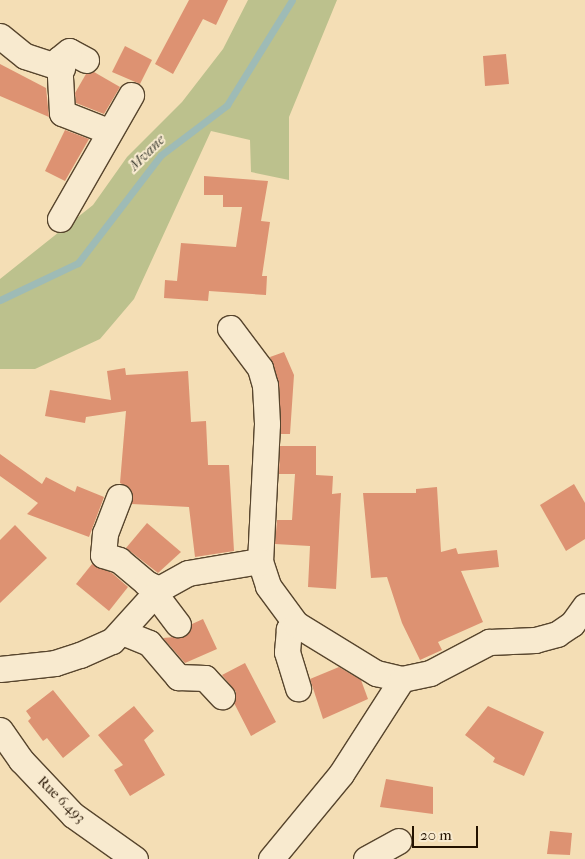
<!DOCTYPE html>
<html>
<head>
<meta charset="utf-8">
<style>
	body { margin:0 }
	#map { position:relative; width:585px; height:859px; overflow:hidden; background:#f4deb5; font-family:"IM FELL French Canon",serif }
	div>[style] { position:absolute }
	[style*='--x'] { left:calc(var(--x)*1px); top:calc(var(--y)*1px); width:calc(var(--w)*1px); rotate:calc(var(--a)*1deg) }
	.green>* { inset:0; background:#bcc18d }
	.stream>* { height:7px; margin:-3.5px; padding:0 3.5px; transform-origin:3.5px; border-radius:3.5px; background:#9ebbb6 }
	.building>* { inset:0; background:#dd9272 }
	.roads { filter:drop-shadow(1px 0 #57452d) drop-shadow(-1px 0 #57452d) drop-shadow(0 1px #57452d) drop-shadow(0 -1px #57452d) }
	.minor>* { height:25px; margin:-12.5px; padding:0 12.5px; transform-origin:12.5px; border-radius:12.5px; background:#f8eacf }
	span { translate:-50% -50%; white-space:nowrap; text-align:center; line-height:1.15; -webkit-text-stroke:4px #f8eacf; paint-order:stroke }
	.street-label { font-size:14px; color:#231200 }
	.water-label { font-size:15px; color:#4e4d40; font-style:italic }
	.scale { position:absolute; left:412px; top:826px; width:66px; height:22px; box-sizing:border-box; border:2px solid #231200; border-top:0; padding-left:6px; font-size:15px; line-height:18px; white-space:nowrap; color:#231200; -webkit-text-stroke:4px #f8eacf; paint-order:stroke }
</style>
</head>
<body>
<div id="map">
	<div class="green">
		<i style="clip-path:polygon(248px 0,337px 0,289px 117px,289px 180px,251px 172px,250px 140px,211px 131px,134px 299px,100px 339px,35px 369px,0 369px,0 279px,93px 205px,127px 157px,182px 102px,223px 49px)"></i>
	</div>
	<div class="stream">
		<i style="--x:0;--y:300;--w:86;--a:-25.4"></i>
		<i style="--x:78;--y:263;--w:136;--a:-52.5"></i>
		<i style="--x:161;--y:155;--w:83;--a:-37.1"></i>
		<i style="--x:227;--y:105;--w:123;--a:-58.2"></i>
	</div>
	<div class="building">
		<i style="clip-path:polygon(189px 0,228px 0,216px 25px,203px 19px,173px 74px,155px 64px)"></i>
		<i style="clip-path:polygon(125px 46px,152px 60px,140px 84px,112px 72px)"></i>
		<i style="clip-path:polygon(506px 54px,509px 84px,485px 86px,483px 56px)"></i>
		<i style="clip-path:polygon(0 64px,46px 88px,49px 117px,0 96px)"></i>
		<i style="clip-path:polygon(94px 72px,120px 87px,104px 114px,76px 103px,75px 93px,86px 74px)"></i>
		<i style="clip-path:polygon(65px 130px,89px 139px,65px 181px,45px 171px)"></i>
		<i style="clip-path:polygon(204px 176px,268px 181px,261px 221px,270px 222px,262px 276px,267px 276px,266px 295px,209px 291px,208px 301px,164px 298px,165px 280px,177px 281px,181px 243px,236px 247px,242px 207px,223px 207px,223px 195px,204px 195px)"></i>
		<i style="clip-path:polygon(284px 352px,294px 375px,290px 434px,281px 434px,279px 384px,270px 357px)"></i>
		<i style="clip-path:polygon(125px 368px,126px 375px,188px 371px,191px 422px,206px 421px,208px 465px,229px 465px,234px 551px,195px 557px,189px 507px,132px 504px,130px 488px,120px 483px,126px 411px,86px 417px,85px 423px,45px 416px,50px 390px,111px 400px,107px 371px)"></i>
		<i style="clip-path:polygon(280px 446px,316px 446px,316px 475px,333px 476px,332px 494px,341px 493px,336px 589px,308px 587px,310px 546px,275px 544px,277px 520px,292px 520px,295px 474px,279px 474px)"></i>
		<i style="clip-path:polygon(0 454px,42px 484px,46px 477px,75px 492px,77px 486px,104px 497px,89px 537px,27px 514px,38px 503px,0 476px)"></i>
		<i style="clip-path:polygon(574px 484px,585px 503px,585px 539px,566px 551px,540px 505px)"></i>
		<i style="clip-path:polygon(437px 487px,441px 552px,456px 548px,458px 554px,497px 550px,499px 567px,461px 571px,483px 622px,438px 642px,442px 650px,420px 660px,402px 623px,387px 577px,371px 578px,363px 493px,416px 493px,416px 489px)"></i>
		<i style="clip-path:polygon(147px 523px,181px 552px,158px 573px,126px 548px)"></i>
		<i style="clip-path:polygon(15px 525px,47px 558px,0 603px,0 540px)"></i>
		<i style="clip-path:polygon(92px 564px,112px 573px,128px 587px,109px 611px,76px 584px)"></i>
		<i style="clip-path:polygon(203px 619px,217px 649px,185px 663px,163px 638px,186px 636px,192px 624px)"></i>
		<i style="clip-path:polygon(245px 663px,276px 722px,251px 736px,234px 703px,236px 692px,222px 675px)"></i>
		<i style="clip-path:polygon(339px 667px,361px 680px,368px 699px,323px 719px,310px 679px)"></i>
		<i style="clip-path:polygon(53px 690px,90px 736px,63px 758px,47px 738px,43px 741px,28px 721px,31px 718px,26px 711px)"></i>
		<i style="clip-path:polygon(134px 706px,154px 731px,144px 740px,165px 775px,130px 796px,114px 770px,123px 765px,98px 735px)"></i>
		<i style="clip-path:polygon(488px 706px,544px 732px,524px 776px,493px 762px,495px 758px,465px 735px)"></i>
		<i style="clip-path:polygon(386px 779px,433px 787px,433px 814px,380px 807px)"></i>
		<i style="clip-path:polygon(550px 831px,572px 833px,570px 855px,547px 854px)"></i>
	</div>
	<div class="roads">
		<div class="minor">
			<i style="--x:0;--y:36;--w:32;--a:39"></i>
			<i style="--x:25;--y:56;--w:39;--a:18"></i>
			<i style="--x:86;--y:60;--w:19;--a:-152"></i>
			<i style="--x:69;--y:51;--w:13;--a:141"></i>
			<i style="--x:59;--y:59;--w:54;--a:86.8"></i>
			<i style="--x:62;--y:113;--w:49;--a:21.4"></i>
			<i style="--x:60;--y:219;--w:143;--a:-60.2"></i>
			<i style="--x:230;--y:328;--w:50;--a:53.1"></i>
			<i style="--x:260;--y:368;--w:18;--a:74"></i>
			<i style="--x:265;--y:385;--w:39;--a:87"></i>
			<i style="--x:267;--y:424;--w:137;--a:92.9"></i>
			<i style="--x:119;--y:497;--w:39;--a:111"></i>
			<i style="--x:105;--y:533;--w:22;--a:95"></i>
			<i style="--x:103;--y:555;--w:17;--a:17"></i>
			<i style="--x:119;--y:560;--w:35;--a:40"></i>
			<i style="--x:146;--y:583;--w:14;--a:25"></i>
			<i style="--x:155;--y:594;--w:38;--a:53"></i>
			<i style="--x:296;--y:624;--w:9;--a:144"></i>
			<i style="--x:289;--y:629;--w:23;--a:95"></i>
			<i style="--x:287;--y:652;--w:38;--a:73"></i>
			<i style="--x:122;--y:632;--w:29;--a:22"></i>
			<i style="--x:149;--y:643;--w:45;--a:49.5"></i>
			<i style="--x:178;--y:677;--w:27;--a:2"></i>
			<i style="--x:205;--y:678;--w:25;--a:47"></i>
			<i style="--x:0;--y:669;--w:55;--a:-6.2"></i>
			<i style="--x:55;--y:663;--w:26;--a:-18"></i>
			<i style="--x:80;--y:655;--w:35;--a:-24"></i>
			<i style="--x:112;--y:641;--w:70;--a:-47.9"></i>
			<i style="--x:159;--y:589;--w:33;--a:-29"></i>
			<i style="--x:188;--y:573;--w:73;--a:-9.5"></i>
			<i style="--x:260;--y:561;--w:26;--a:72"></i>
			<i style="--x:268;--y:586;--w:47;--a:53.6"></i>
			<i style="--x:296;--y:624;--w:94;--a:31.5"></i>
			<i style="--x:376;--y:673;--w:27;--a:13"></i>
			<i style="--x:402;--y:679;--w:113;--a:122.7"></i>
			<i style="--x:341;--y:774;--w:110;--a:129.5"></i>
			<i style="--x:402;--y:679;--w:29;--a:-12"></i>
			<i style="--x:430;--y:673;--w:67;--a:-27.7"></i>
			<i style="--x:489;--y:642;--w:46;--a:-2.5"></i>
			<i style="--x:535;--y:640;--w:23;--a:-15"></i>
			<i style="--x:557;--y:634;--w:18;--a:-34"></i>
			<i style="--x:572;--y:624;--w:22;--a:-54"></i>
			<i style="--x:0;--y:730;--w:37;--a:55"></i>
			<i style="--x:21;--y:760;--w:76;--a:46.6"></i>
			<i style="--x:73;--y:815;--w:76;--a:35.4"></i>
			<i style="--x:366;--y:859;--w:37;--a:-29"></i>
		</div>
	</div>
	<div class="street-label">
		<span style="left:61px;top:800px;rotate:44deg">Rue 6.493</span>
	</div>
	<div class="water-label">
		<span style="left:147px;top:153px;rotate:-45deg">Mvane</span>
	</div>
	<div class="scale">20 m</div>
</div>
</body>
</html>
